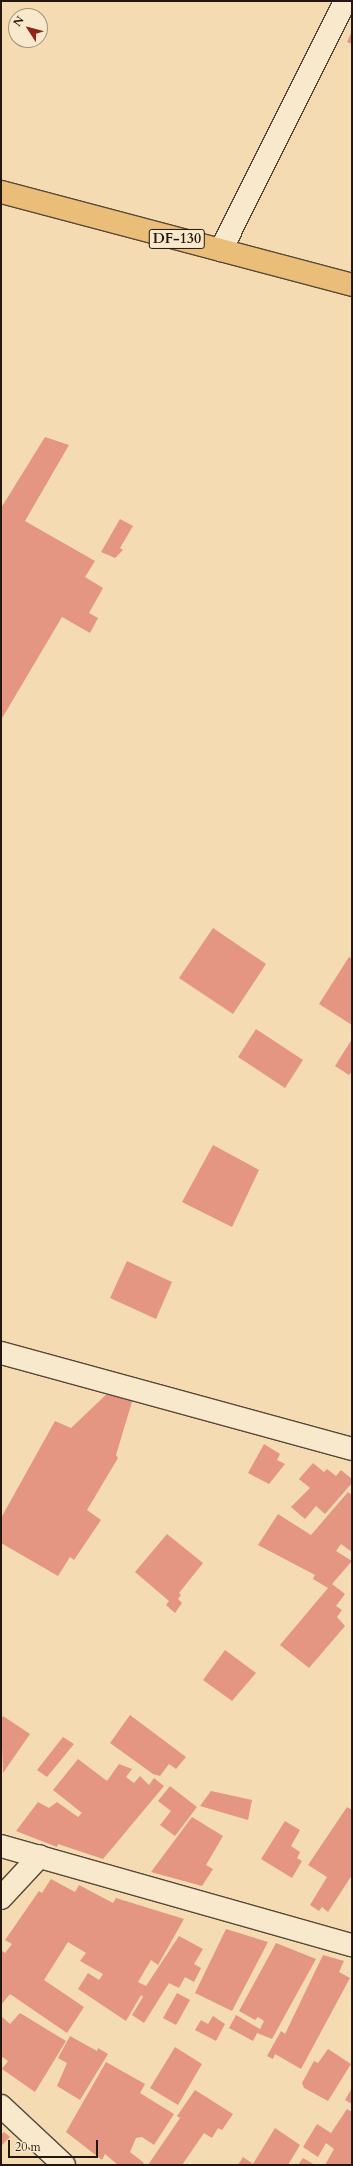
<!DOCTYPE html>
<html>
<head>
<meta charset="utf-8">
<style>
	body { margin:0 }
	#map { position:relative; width:353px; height:2166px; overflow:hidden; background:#f5dbb1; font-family:Cardo,serif }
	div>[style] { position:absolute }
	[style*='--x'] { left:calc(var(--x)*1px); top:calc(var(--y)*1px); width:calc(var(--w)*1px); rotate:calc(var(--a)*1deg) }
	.building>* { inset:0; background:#e49683 }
	.roads { filter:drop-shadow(1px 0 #584838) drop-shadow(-1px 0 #584838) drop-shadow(0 1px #584838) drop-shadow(0 -1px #584838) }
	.minor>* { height:22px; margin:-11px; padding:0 11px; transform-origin:11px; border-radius:11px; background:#f8e8cc }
	.major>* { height:22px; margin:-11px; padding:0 11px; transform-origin:11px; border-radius:11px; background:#eabe78 }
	span { translate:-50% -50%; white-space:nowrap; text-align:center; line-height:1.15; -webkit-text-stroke:3px #f8e8cc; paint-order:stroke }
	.shield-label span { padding:1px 3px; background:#f8e8cc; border:1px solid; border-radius:3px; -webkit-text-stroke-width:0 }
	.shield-label { font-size:14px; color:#23170f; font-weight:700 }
	.frame { position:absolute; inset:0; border:2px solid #23170f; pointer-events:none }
	.north { position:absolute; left:8px; top:8px; width:40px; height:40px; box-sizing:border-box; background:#f8e8cc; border:1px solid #a39480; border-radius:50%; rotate:306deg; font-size:11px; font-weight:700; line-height:16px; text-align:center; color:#23170f }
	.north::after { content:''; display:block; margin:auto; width:14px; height:18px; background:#8f2418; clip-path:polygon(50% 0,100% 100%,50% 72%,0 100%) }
	.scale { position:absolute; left:8px; top:2140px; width:90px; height:18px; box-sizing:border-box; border:2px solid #23170f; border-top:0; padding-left:5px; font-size:12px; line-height:14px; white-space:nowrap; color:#23170f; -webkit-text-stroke:3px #f8e8cc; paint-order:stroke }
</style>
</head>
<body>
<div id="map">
	<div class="building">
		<i style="clip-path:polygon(352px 31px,352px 44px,347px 42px)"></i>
		<i style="clip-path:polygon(45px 437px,69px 445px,25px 521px,95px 561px,85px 577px,103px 588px,89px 613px,98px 618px,90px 633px,62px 617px,1px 720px,1px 508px)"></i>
		<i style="clip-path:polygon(120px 519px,133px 526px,120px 548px,123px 550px,115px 558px,101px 552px)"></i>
		<i style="clip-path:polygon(213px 928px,266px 964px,233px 1014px,179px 978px)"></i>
		<i style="clip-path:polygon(349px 957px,352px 959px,352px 1025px,319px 1004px)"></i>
		<i style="clip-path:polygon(256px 1029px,303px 1060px,285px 1088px,238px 1057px)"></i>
		<i style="clip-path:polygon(352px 1039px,352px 1071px,349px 1075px,335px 1066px)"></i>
		<i style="clip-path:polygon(213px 1145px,259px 1170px,232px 1227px,182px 1202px)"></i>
		<i style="clip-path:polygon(127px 1261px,172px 1282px,156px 1319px,110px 1298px)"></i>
		<i style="clip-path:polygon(111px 1390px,134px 1395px,116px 1455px,118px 1458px,87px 1510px,101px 1520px,74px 1560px,70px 1557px,58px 1576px,1px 1543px,1px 1518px,55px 1421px,71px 1428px)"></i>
		<i style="clip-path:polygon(264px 1444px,280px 1454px,277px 1460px,285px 1464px,269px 1484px,248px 1473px)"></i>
		<i style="clip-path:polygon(313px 1463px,324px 1472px,327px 1469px,336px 1476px,341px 1470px,352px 1479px,352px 1483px,325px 1514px,316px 1506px,305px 1519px,291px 1507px,310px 1488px,299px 1479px)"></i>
		<i style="clip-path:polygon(348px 1492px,352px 1495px,352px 1552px,341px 1544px,336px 1551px,352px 1561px,332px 1584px,345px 1594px,336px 1606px,342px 1610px,337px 1617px,345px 1626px,309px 1668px,280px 1645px,328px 1588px,313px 1579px,315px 1575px,258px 1545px,278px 1514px,311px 1535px)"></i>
		<i style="clip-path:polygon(167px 1534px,203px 1563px,179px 1593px,181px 1595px,178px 1599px,182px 1603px,175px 1613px,166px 1605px,169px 1601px,135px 1572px)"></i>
		<i style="clip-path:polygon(225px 1650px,256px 1673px,232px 1701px,203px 1680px)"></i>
		<i style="clip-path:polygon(130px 1715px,186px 1757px,176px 1769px,169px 1764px,160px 1776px,153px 1774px,110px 1743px)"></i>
		<i style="clip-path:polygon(3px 1716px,30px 1734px,3px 1773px,1px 1720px)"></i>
		<i style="clip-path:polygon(63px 1737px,74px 1744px,47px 1777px,37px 1770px)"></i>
		<i style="clip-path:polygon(78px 1759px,107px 1781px,119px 1764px,132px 1769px,126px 1777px,134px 1783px,140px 1776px,149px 1785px,154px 1778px,164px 1786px,103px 1859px,58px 1844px,57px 1847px,16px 1831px,38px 1802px,49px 1808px,57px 1802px,78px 1817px,82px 1813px,53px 1790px)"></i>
		<i style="clip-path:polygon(170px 1786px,197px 1807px,175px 1836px,160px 1825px,171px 1811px,158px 1801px)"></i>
		<i style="clip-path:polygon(211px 1791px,252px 1800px,248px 1820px,200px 1806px)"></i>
		<i style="clip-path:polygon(347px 1807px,352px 1810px,352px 1875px,328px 1912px,322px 1907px,319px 1911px,310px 1905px,327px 1877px,308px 1865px)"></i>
		<i style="clip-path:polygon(192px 1817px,223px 1836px,206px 1865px,213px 1869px,202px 1886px,151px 1872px)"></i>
		<i style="clip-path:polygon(285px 1821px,300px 1830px,291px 1846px,300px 1852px,297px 1858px,302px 1861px,292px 1878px,261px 1859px)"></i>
		<i style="clip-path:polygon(51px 1879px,75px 1892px,79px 1885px,113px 1903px,116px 1898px,184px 1919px,158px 1965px,151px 1960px,138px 1982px,146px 1986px,179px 1936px,203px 1949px,194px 1964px,201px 1968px,194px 1982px,185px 1977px,179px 1988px,169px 1983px,144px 2023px,132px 2015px,143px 1997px,141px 1995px,126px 2021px,78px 1989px,88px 1973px,99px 1980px,103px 1974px,80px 1961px,86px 1953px,68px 1942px,44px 1980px,84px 2007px,67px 2033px,10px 1994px,1px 2005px,1px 1950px,5px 1953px,12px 1944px,5px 1940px,39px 1891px,42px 1893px)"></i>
		<i style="clip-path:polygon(226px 1929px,268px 1942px,232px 2011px,195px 1993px)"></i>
		<i style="clip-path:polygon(276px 1943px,316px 1959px,272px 2039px,257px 2033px,253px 2041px,229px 2028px,236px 2015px,260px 2029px,264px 2021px,258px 2017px,255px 2020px,239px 2011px)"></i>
		<i style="clip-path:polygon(323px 1955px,344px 1961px,339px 1972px,350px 1978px,301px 2069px,275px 2054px,273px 2059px,267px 2056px,281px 2031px,285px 2034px)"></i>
		<i style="clip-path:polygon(177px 1993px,190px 2000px,176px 2025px,163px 2018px)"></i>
		<i style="clip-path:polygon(20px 2013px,66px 2041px,35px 2092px,2px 2069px,8px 2061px,1px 2056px,1px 2016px,10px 2024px)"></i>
		<i style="clip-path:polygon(213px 2016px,225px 2024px,216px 2041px,195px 2030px,201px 2020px,208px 2024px)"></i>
		<i style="clip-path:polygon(70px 2036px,97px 2051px,98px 2048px,108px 2054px,80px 2100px,57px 2086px,67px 2063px,58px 2058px)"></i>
		<i style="clip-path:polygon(175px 2047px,202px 2064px,178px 2105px,150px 2088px)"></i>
		<i style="clip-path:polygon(328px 2049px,351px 2064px,328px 2101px,304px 2088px,302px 2083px,314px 2061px,318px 2063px)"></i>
		<i style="clip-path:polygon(106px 2062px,145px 2084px,140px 2093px,174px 2114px,154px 2145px,142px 2137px,136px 2138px,130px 2152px,144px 2163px,142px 2165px,118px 2165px,105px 2154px,102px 2160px,66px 2132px)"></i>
		<i style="clip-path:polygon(352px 2088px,352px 2104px,345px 2100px)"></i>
		<i style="clip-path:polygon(195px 2090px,233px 2114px,222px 2130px,218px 2128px,212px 2138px,204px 2133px,182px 2165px,148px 2165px,180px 2118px,177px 2116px)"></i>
		<i style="clip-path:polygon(347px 2109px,352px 2112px,352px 2165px,325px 2165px,334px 2149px,326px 2143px,318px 2157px,303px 2147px,317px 2124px,331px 2133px)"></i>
		<i style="clip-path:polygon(275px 2128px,300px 2145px,288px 2165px,238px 2165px,243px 2157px,253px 2164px)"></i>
		<i style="clip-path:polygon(4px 2132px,10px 2137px,1px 2146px,1px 2135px)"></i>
		<i style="clip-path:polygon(303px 2158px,315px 2165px,298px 2165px)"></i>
	</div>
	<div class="roads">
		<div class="minor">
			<i style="--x:221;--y:250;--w:278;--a:-63.5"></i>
			<i style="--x:1;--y:1353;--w:364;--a:15.3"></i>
			<i style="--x:1;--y:1846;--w:365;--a:15.8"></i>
			<i style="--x:1;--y:1898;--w:57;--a:-47.1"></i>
			<i style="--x:1;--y:2106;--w:86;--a:43.1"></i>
		</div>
		<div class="major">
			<i style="--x:1;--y:192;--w:363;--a:14.8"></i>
		</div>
	</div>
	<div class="shield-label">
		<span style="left:177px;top:239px">DF-130</span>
	</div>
	<div class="frame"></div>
	<div class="north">N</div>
	<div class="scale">20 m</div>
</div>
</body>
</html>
